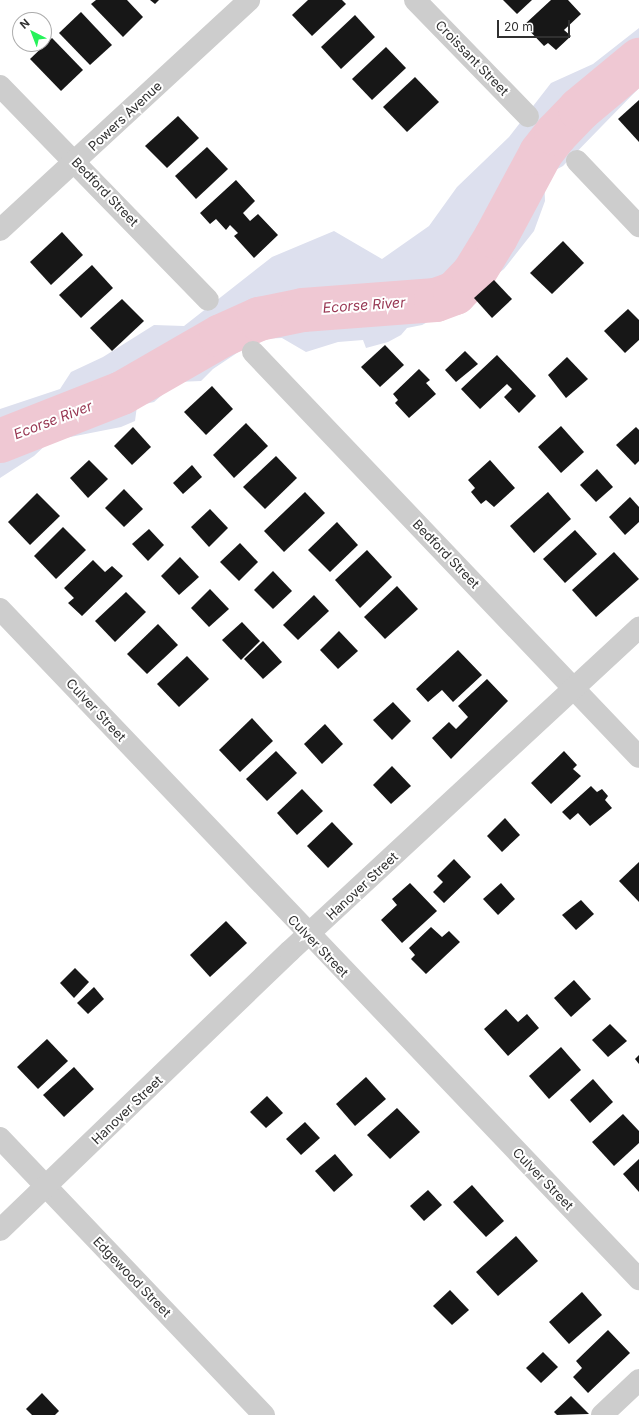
<!DOCTYPE html>
<html>
<head>
<meta charset="utf-8">
<style>
	body { margin:0 }
	#map { position:relative; width:639px; height:1415px; overflow:hidden; background:#fff; font-family:Inter,sans-serif }
	div>[style] { position:absolute }
	[style*='--x'] { left:calc(var(--x)*1px); top:calc(var(--y)*1px); width:calc(var(--w)*1px); rotate:calc(var(--a)*1deg) }
	.green>* { inset:0; background:#dde0ee }
	.river>* { height:44px; margin:-22px; padding:0 22px; transform-origin:22px; border-radius:22px; background:#efc8d3 }
	.building>* { inset:0; background:#171717 }
	.minor>* { height:22px; margin:-11px; padding:0 11px; transform-origin:11px; border-radius:11px; background:#cdcdcd }
	span { translate:-50% -50%; white-space:nowrap; text-align:center; line-height:1.15; -webkit-text-stroke:4px #fff; paint-order:stroke }
	.street-label { font-size:13px; color:#303030 }
	.water-label { font-size:14px; color:#983753; font-style:italic }
	.north { position:absolute; left:12px; top:12px; width:40px; height:40px; box-sizing:border-box; background:#fff; border:1px solid #acacac; border-radius:50%; rotate:318deg; font-size:11px; font-weight:700; line-height:16px; text-align:center; color:#303030 }
	.north::after { content:''; display:block; margin:auto; width:14px; height:18px; background:#26f25a; clip-path:polygon(50% 0,100% 100%,50% 72%,0 100%) }
	.scale { position:absolute; left:497px; top:20px; width:73px; height:18px; box-sizing:border-box; border:2px solid #303030; border-top:0; padding-left:5px; font-size:12px; line-height:14px; white-space:nowrap; color:#303030; -webkit-text-stroke:3px #fff; paint-order:stroke }
</style>
</head>
<body>
<div id="map">
	<div class="green">
		<i style="clip-path:polygon(639px 28px,639px 88px,563px 166px,544px 176px,545px 201px,534px 231px,504px 269px,456px 307px,422px 325px,407px 328px,401px 335px,388px 342px,366px 348px,363px 340px,338px 342px,306px 352px,282px 338px,258px 339px,213px 369px,201px 381px,177px 382px,154px 402px,137px 406px,135px 421px,121px 427px,50px 441px,34px 456px,0 478px,0 409px,60px 389px,71px 372px,103px 357px,154px 325px,184px 326px,272px 257px,334px 231px,382px 259px,429px 226px,457px 187px,509px 137px,551px 83px,593px 64px)"></i>
	</div>
	<div class="river">
		<i style="--x:0;--y:441;--w:131;--a:-21.5"></i>
		<i style="--x:122;--y:393;--w:114;--a:-29.9"></i>
		<i style="--x:221;--y:336;--w:42;--a:-24.1"></i>
		<i style="--x:259;--y:319;--w:45;--a:-11.6"></i>
		<i style="--x:303;--y:310;--w:133;--a:-4.3"></i>
		<i style="--x:436;--y:300;--w:20;--a:-20"></i>
		<i style="--x:455;--y:293;--w:28;--a:-46"></i>
		<i style="--x:474;--y:273;--w:42;--a:-58.6"></i>
		<i style="--x:496;--y:237;--w:95;--a:-61.8"></i>
		<i style="--x:541;--y:153;--w:24;--a:-52"></i>
		<i style="--x:556;--y:134;--w:35;--a:-46"></i>
		<i style="--x:580;--y:109;--w:77;--a:-39.7"></i>
	</div>
	<div class="building">
		<i style="clip-path:polygon(96px 0,127px 0,143px 17px,123px 37px,91px 4px)"></i>
		<i style="clip-path:polygon(150px 0,159px 0,155px 4px)"></i>
		<i style="clip-path:polygon(308px 0,342px 0,346px 4px,312px 36px,292px 15px)"></i>
		<i style="clip-path:polygon(503px 0,532px 0,517px 14px)"></i>
		<i style="clip-path:polygon(551px 0,568px 0,581px 14px,564px 30px,571px 36px,556px 50px,548px 43px,544px 46px,524px 25px)"></i>
		<i style="clip-path:polygon(81px 12px,112px 45px,90px 65px,59px 33px)"></i>
		<i style="clip-path:polygon(355px 15px,375px 37px,341px 69px,321px 47px)"></i>
		<i style="clip-path:polygon(52px 38px,83px 70px,61px 91px,30px 59px)"></i>
		<i style="clip-path:polygon(386px 47px,406px 68px,372px 100px,352px 79px)"></i>
		<i style="clip-path:polygon(415px 77px,439px 102px,407px 132px,383px 107px)"></i>
		<i style="clip-path:polygon(639px 100px,639px 142px,618px 119px)"></i>
		<i style="clip-path:polygon(178px 116px,199px 138px,167px 168px,145px 146px)"></i>
		<i style="clip-path:polygon(207px 147px,228px 169px,196px 199px,175px 176px)"></i>
		<i style="clip-path:polygon(236px 180px,255px 201px,243px 213px,250px 221px,258px 214px,278px 235px,254px 258px,234px 236px,238px 233px,230px 225px,226px 230px,216px 219px,210px 224px,200px 213px)"></i>
		<i style="clip-path:polygon(62px 232px,83px 255px,51px 285px,30px 262px)"></i>
		<i style="clip-path:polygon(563px 241px,584px 263px,552px 294px,530px 273px)"></i>
		<i style="clip-path:polygon(92px 265px,113px 288px,81px 318px,59px 295px)"></i>
		<i style="clip-path:polygon(494px 280px,512px 299px,492px 318px,474px 298px)"></i>
		<i style="clip-path:polygon(122px 299px,144px 321px,112px 351px,90px 328px)"></i>
		<i style="clip-path:polygon(628px 309px,639px 320px,639px 340px,625px 353px,604px 331px)"></i>
		<i style="clip-path:polygon(385px 345px,404px 365px,380px 387px,361px 367px)"></i>
		<i style="clip-path:polygon(465px 351px,478px 364px,456px 382px,445px 370px)"></i>
		<i style="clip-path:polygon(497px 355px,536px 396px,519px 413px,504px 397px,512px 389px,507px 384px,480px 409px,461px 389px)"></i>
		<i style="clip-path:polygon(567px 357px,588px 379px,566px 398px,548px 375px)"></i>
		<i style="clip-path:polygon(419px 369px,430px 380px,426px 383px,436px 394px,409px 418px,395px 403px,398px 400px,393px 394px)"></i>
		<i style="clip-path:polygon(212px 386px,233px 409px,206px 435px,184px 412px)"></i>
		<i style="clip-path:polygon(246px 423px,268px 446px,234px 478px,213px 455px)"></i>
		<i style="clip-path:polygon(561px 426px,584px 452px,561px 473px,538px 447px)"></i>
		<i style="clip-path:polygon(133px 427px,151px 447px,132px 465px,114px 446px)"></i>
		<i style="clip-path:polygon(636px 427px,639px 430px,639px 461px,635px 465px,616px 445px)"></i>
		<i style="clip-path:polygon(276px 456px,297px 478px,265px 509px,243px 487px)"></i>
		<i style="clip-path:polygon(89px 460px,108px 479px,88px 498px,70px 478px)"></i>
		<i style="clip-path:polygon(490px 460px,515px 488px,494px 507px,486px 500px,481px 504px,471px 492px,475px 488px,468px 480px)"></i>
		<i style="clip-path:polygon(192px 465px,202px 477px,183px 494px,173px 483px)"></i>
		<i style="clip-path:polygon(597px 469px,613px 487px,596px 502px,580px 485px)"></i>
		<i style="clip-path:polygon(124px 489px,143px 509px,124px 527px,105px 508px)"></i>
		<i style="clip-path:polygon(305px 492px,325px 513px,284px 552px,264px 531px)"></i>
		<i style="clip-path:polygon(548px 492px,571px 519px,534px 553px,510px 526px)"></i>
		<i style="clip-path:polygon(37px 493px,60px 516px,30px 545px,8px 522px)"></i>
		<i style="clip-path:polygon(630px 497px,639px 507px,639px 522px,625px 535px,609px 517px)"></i>
		<i style="clip-path:polygon(210px 509px,228px 528px,209px 547px,191px 527px)"></i>
		<i style="clip-path:polygon(337px 522px,358px 545px,330px 572px,308px 550px)"></i>
		<i style="clip-path:polygon(63px 527px,86px 550px,56px 579px,34px 556px)"></i>
		<i style="clip-path:polygon(149px 529px,164px 545px,148px 561px,132px 544px)"></i>
		<i style="clip-path:polygon(575px 530px,597px 554px,565px 583px,543px 559px)"></i>
		<i style="clip-path:polygon(240px 543px,258px 562px,239px 581px,220px 562px)"></i>
		<i style="clip-path:polygon(367px 550px,392px 577px,360px 608px,335px 580px)"></i>
		<i style="clip-path:polygon(614px 552px,639px 579px,596px 617px,572px 590px)"></i>
		<i style="clip-path:polygon(180px 557px,199px 577px,179px 595px,161px 576px)"></i>
		<i style="clip-path:polygon(93px 560px,105px 572px,112px 566px,123px 576px,82px 616px,68px 603px,74px 598px,64px 588px)"></i>
		<i style="clip-path:polygon(273px 571px,292px 591px,273px 609px,254px 590px)"></i>
		<i style="clip-path:polygon(397px 586px,418px 609px,385px 639px,364px 617px)"></i>
		<i style="clip-path:polygon(210px 589px,229px 609px,209px 627px,191px 608px)"></i>
		<i style="clip-path:polygon(126px 592px,146px 612px,115px 642px,95px 621px)"></i>
		<i style="clip-path:polygon(314px 595px,329px 611px,298px 640px,283px 625px)"></i>
		<i style="clip-path:polygon(242px 622px,260px 641px,241px 660px,222px 640px)"></i>
		<i style="clip-path:polygon(158px 624px,178px 645px,147px 674px,127px 654px)"></i>
		<i style="clip-path:polygon(339px 631px,358px 651px,338px 669px,320px 650px)"></i>
		<i style="clip-path:polygon(263px 641px,282px 662px,263px 679px,244px 659px)"></i>
		<i style="clip-path:polygon(458px 650px,482px 675px,453px 702px,442px 690px,428px 702px,416px 689px)"></i>
		<i style="clip-path:polygon(187px 656px,209px 679px,179px 707px,157px 684px)"></i>
		<i style="clip-path:polygon(487px 679px,508px 701px,451px 759px,432px 738px,449px 722px,456px 729px,468px 717px,458px 706px)"></i>
		<i style="clip-path:polygon(393px 702px,411px 721px,392px 740px,373px 720px)"></i>
		<i style="clip-path:polygon(252px 718px,273px 741px,240px 772px,219px 750px)"></i>
		<i style="clip-path:polygon(325px 724px,343px 744px,322px 764px,304px 744px)"></i>
		<i style="clip-path:polygon(276px 751px,297px 773px,267px 801px,246px 779px)"></i>
		<i style="clip-path:polygon(564px 751px,577px 765px,573px 769px,581px 776px,551px 804px,531px 783px)"></i>
		<i style="clip-path:polygon(392px 766px,411px 786px,391px 804px,373px 785px)"></i>
		<i style="clip-path:polygon(591px 786px,597px 792px,602px 789px,608px 796px,605px 800px,612px 808px,590px 826px,578px 813px,570px 820px,562px 812px)"></i>
		<i style="clip-path:polygon(302px 789px,323px 811px,297px 835px,277px 813px)"></i>
		<i style="clip-path:polygon(505px 818px,520px 835px,502px 852px,487px 836px)"></i>
		<i style="clip-path:polygon(332px 822px,353px 844px,328px 868px,307px 846px)"></i>
		<i style="clip-path:polygon(454px 859px,471px 877px,444px 903px,433px 892px,443px 882px,437px 876px)"></i>
		<i style="clip-path:polygon(639px 862px,639px 902px,619px 881px)"></i>
		<i style="clip-path:polygon(410px 883px,437px 911px,402px 943px,381px 920px,397px 905px,392px 899px)"></i>
		<i style="clip-path:polygon(501px 883px,515px 899px,498px 915px,483px 899px)"></i>
		<i style="clip-path:polygon(581px 900px,594px 914px,576px 930px,562px 915px)"></i>
		<i style="clip-path:polygon(226px 921px,247px 943px,210px 977px,190px 955px)"></i>
		<i style="clip-path:polygon(431px 927px,442px 937px,449px 931px,460px 942px,426px 974px,411px 959px,415px 955px,409px 948px)"></i>
		<i style="clip-path:polygon(75px 968px,89px 982px,74px 998px,60px 983px)"></i>
		<i style="clip-path:polygon(574px 980px,591px 999px,571px 1017px,554px 998px)"></i>
		<i style="clip-path:polygon(94px 987px,104px 999px,88px 1014px,77px 1003px)"></i>
		<i style="clip-path:polygon(506px 1009px,518px 1022px,527px 1014px,539px 1028px,508px 1056px,484px 1029px)"></i>
		<i style="clip-path:polygon(610px 1024px,627px 1041px,608px 1057px,592px 1040px)"></i>
		<i style="clip-path:polygon(47px 1039px,68px 1061px,38px 1089px,17px 1067px)"></i>
		<i style="clip-path:polygon(561px 1047px,581px 1070px,549px 1099px,529px 1076px)"></i>
		<i style="clip-path:polygon(639px 1055px,639px 1064px,635px 1059px)"></i>
		<i style="clip-path:polygon(74px 1067px,94px 1089px,64px 1117px,43px 1095px)"></i>
		<i style="clip-path:polygon(366px 1077px,386px 1099px,355px 1126px,336px 1104px)"></i>
		<i style="clip-path:polygon(593px 1079px,613px 1102px,590px 1123px,570px 1100px)"></i>
		<i style="clip-path:polygon(267px 1096px,283px 1113px,266px 1128px,250px 1112px)"></i>
		<i style="clip-path:polygon(397px 1108px,420px 1132px,390px 1159px,367px 1135px)"></i>
		<i style="clip-path:polygon(623px 1114px,639px 1131px,639px 1143px,614px 1166px,592px 1142px)"></i>
		<i style="clip-path:polygon(305px 1122px,320px 1138px,301px 1155px,286px 1139px)"></i>
		<i style="clip-path:polygon(335px 1154px,353px 1175px,334px 1192px,315px 1171px)"></i>
		<i style="clip-path:polygon(639px 1159px,639px 1192px,623px 1174px)"></i>
		<i style="clip-path:polygon(472px 1185px,504px 1221px,486px 1237px,453px 1202px)"></i>
		<i style="clip-path:polygon(428px 1190px,442px 1205px,424px 1221px,410px 1206px)"></i>
		<i style="clip-path:polygon(516px 1236px,538px 1261px,498px 1296px,476px 1272px)"></i>
		<i style="clip-path:polygon(450px 1290px,469px 1310px,452px 1325px,433px 1306px)"></i>
		<i style="clip-path:polygon(582px 1292px,602px 1315px,569px 1344px,549px 1322px)"></i>
		<i style="clip-path:polygon(608px 1330px,630px 1353px,588px 1393px,573px 1377px,582px 1368px,576px 1361px)"></i>
		<i style="clip-path:polygon(543px 1352px,558px 1367px,541px 1383px,526px 1368px)"></i>
		<i style="clip-path:polygon(42px 1393px,59px 1411px,55px 1415px,32px 1415px,26px 1409px)"></i>
		<i style="clip-path:polygon(571px 1396px,589px 1414px,557px 1415px,554px 1412px)"></i>
	</div>
	<div class="minor">
		<i style="--x:415;--y:0;--w:162;--a:45.8"></i>
		<i style="--x:0;--y:86;--w:298;--a:45.8"></i>
		<i style="--x:577;--y:161;--w:90;--a:46.4"></i>
		<i style="--x:0;--y:230;--w:339;--a:-42.7"></i>
		<i style="--x:253;--y:352;--w:559;--a:46.38"></i>
		<i style="--x:0;--y:609;--w:926;--a:46.36"></i>
		<i style="--x:0;--y:1138;--w:383;--a:46.4"></i>
		<i style="--x:0;--y:1230;--w:402;--a:-43.9"></i>
		<i style="--x:290;--y:951;--w:476;--a:-42.8"></i>
		<i style="--x:602;--y:1415;--w:51;--a:-43.4"></i>
	</div>
	<div class="street-label">
		<span style="left:472px;top:58px;rotate:46deg">Croissant Street</span>
		<span style="left:125px;top:116px;rotate:-43deg">Powers Avenue</span>
		<span style="left:105px;top:192px;rotate:46deg">Bedford Street</span>
		<span style="left:446px;top:554px;rotate:46deg">Bedford Street</span>
		<span style="left:96px;top:710px;rotate:47deg">Culver Street</span>
		<span style="left:362px;top:886px;rotate:-43deg">Hanover Street</span>
		<span style="left:318px;top:946px;rotate:46deg">Culver Street</span>
		<span style="left:127px;top:1110px;rotate:-44deg">Hanover Street</span>
		<span style="left:543px;top:1179px;rotate:46deg">Culver Street</span>
		<span style="left:132px;top:1277px;rotate:46deg">Edgewood Street</span>
	</div>
	<div class="water-label">
		<span style="left:364px;top:305px;rotate:-4deg">Ecorse River</span>
		<span style="left:53px;top:420px;rotate:-21deg">Ecorse River</span>
	</div>
	<div class="north">N</div>
	<div class="scale">20 m</div>
</div>
</body>
</html>
